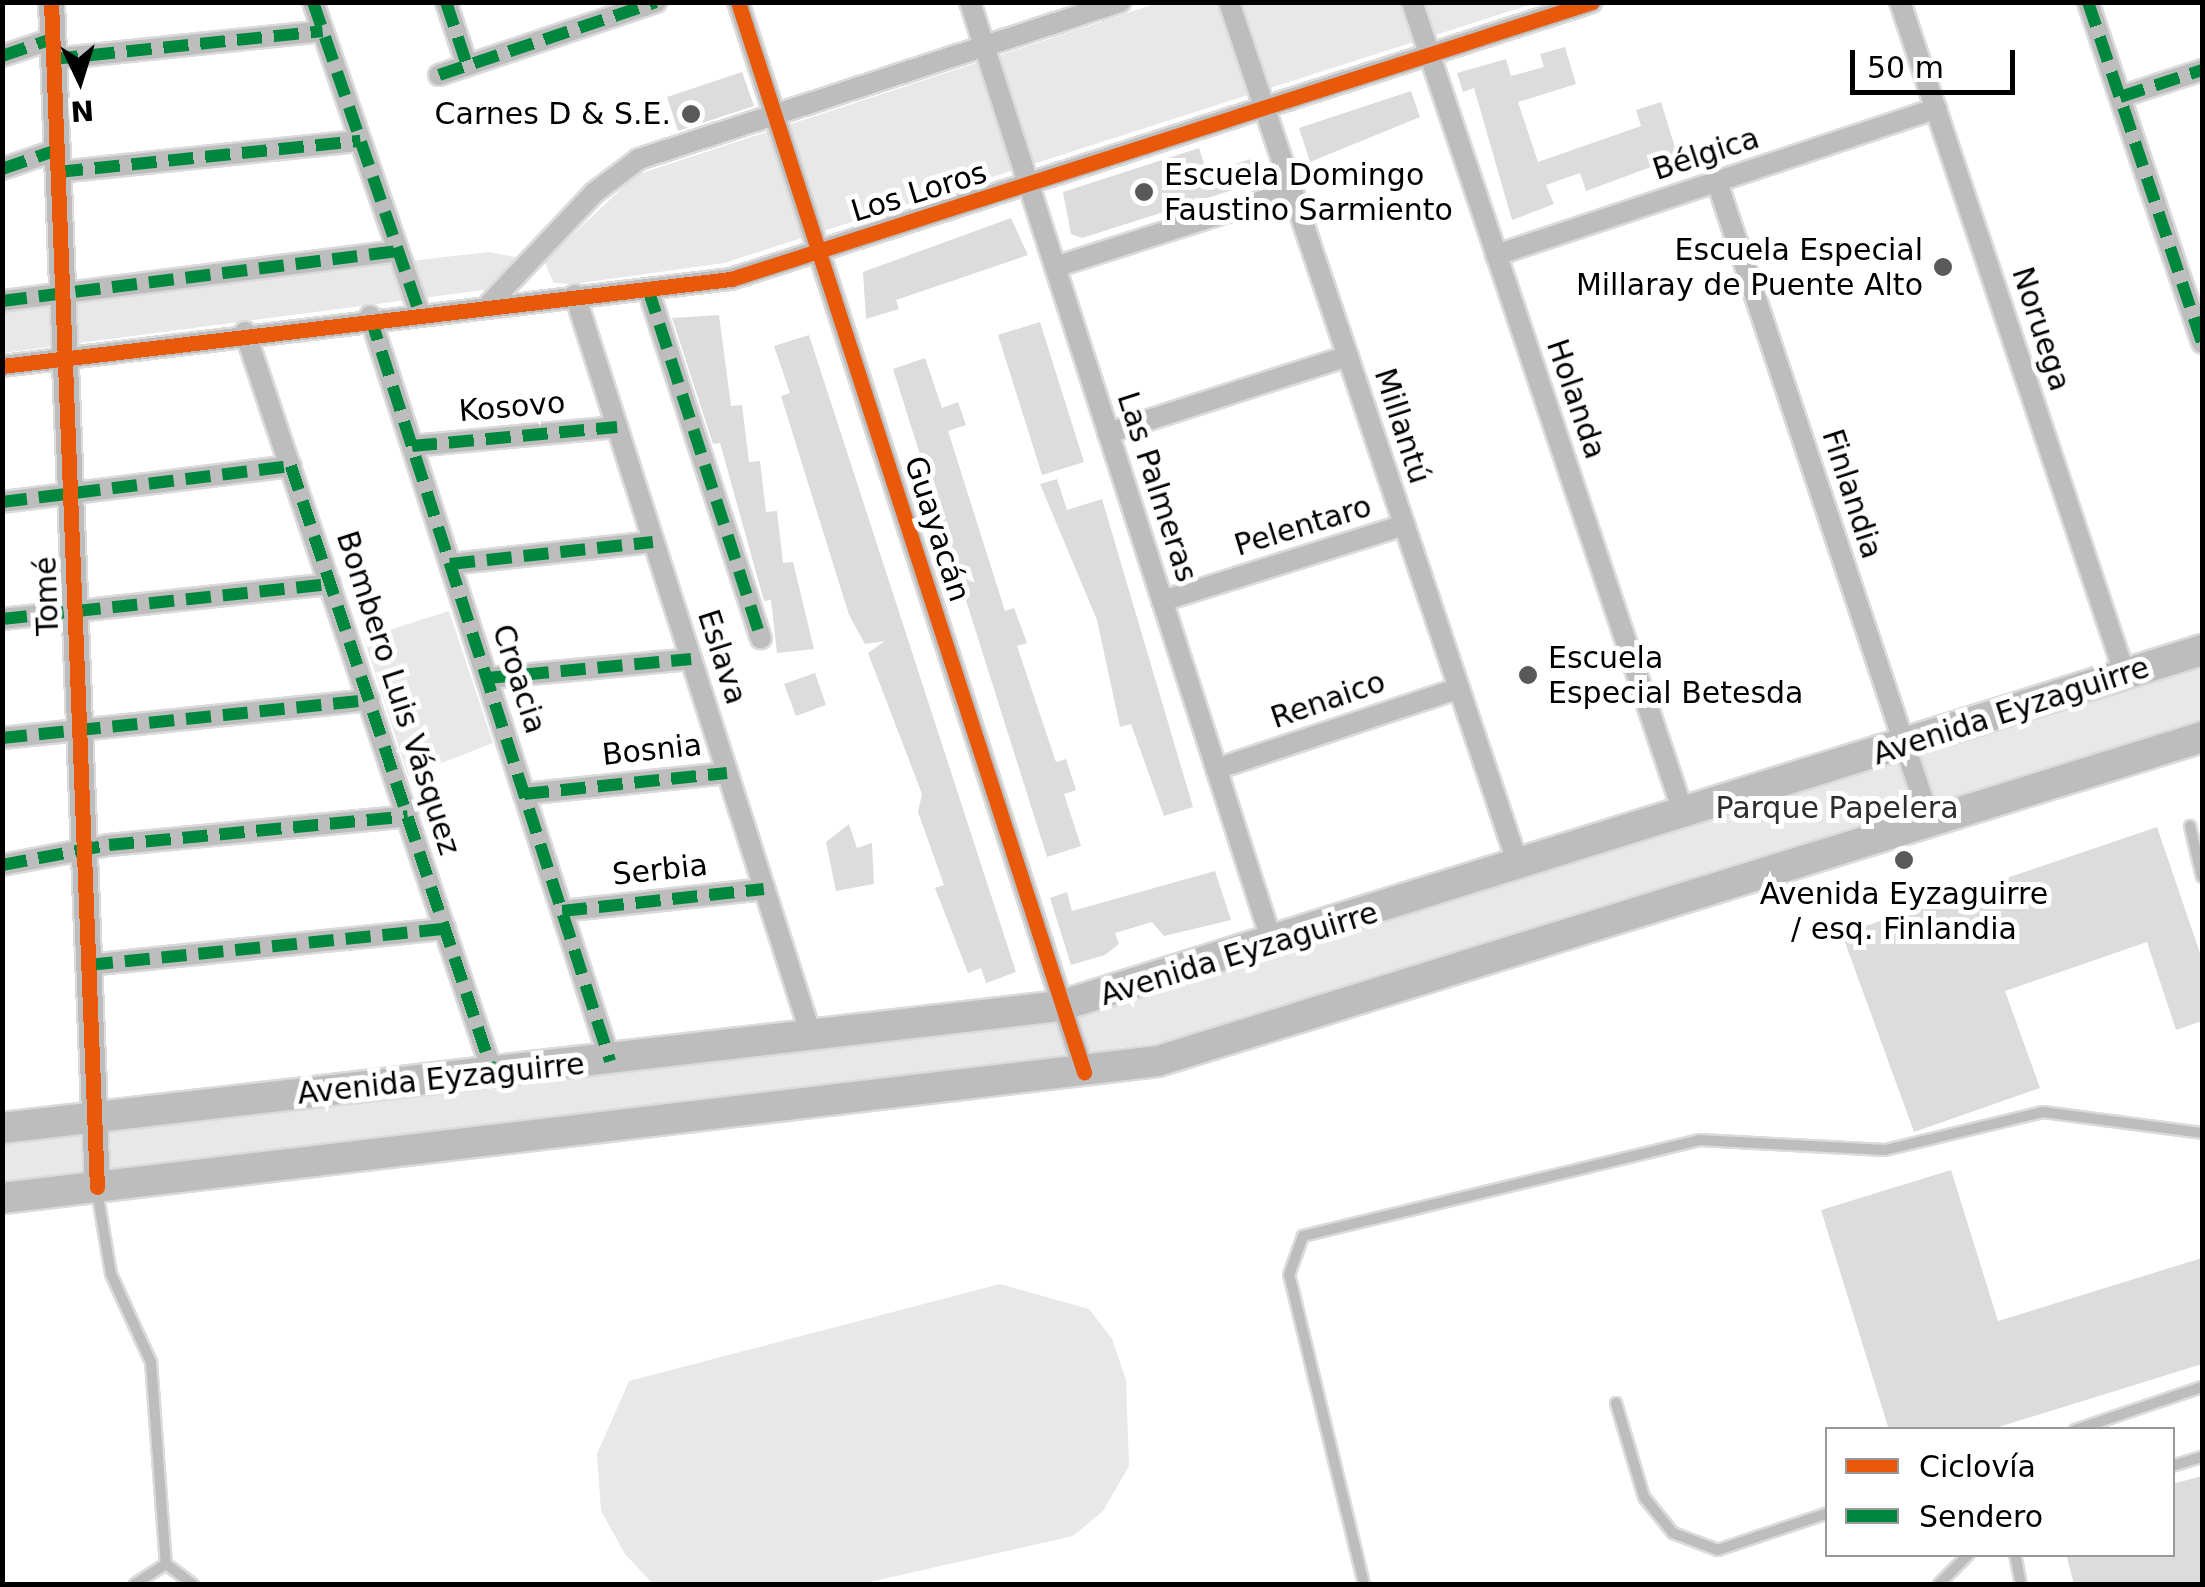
<!DOCTYPE html>
<html>
<head>
<meta charset="utf-8">
<style>
	body { margin:0 }
	#map { position:relative; width:2205px; height:1587px; overflow:hidden; background:#fff; font-family:"DejaVu Sans",sans-serif }
	div>[style] { position:absolute }
	[style*='--x'] { left:calc(var(--x)*1px); top:calc(var(--y)*1px); width:calc(var(--w)*1px); rotate:calc(var(--a)*1deg) }
	.green>* { inset:0; background:#e8e8e8 }
	.building>* { inset:0; background:#dcdcdc }
	.roads { filter:drop-shadow(2px 0 #dbdbdb) drop-shadow(-2px 0 #dbdbdb) drop-shadow(0 2px #dbdbdb) drop-shadow(0 -2px #dbdbdb) }
	.service>* { height:10px; margin:-5px; padding:0 5px; transform-origin:5px; border-radius:5px; background:#bdbdbd }
	.minor>* { height:20px; margin:-10px; padding:0 10px; transform-origin:10px; border-radius:10px; background:#bdbdbd }
	.tertiary>* { height:25px; margin:-12.5px; padding:0 12.5px; transform-origin:12.5px; border-radius:12.5px; background:#bdbdbd }
	.primary>* { height:30px; margin:-15px; padding:0 15px; transform-origin:15px; border-radius:15px; background:#bdbdbd }
	.quiet>* { height:12px; margin-top:-6px; transform-origin:0; background:repeating-linear-gradient(90deg,#00873e 0 25px,transparent 0 37px) }
	.cycleway>* { height:15px; margin:-7.5px; padding:0 7.5px; transform-origin:7.5px; border-radius:7.5px; background:#e8590c }
	.dots>* { width:28px; height:28px; translate:-50% -50%; box-sizing:border-box; border:5px solid #fff; border-radius:50% }
	span { translate:-50% -50%; white-space:nowrap; text-align:center; line-height:1.15; -webkit-text-stroke:10px #fff; paint-order:stroke }
	.poi-label { font-size:30px; color:#000 }
	.right { translate:-100% -50%; text-align:right }
	.left { translate:0 -50%; text-align:left }
	.street-label { font-size:30px; color:#000 }
	.park-label { font-size:30px; color:#2d2d2d }
	.frame { position:absolute; inset:0; border:5px solid #000; pointer-events:none }
	.legend { position:absolute; left:1825px; top:1427px; width:350px; height:130px; box-sizing:border-box; background:#fff; border:2px solid #999; margin:0; padding:12px 18px; list-style:none; font-size:30px; color:#000 }
	.legend li { display:flex; align-items:center; gap:20px; height:50px }
	.legend b { width:50px; border:2px solid #999 }
	.north { position:absolute; left:30px; top:30px; width:100px; height:100px; -webkit-text-stroke:8px #fff; paint-order:stroke; rotate:176deg; font-size:28px; font-weight:700; line-height:40px; text-align:center; color:#000 }
	.north::after { content:''; display:block; margin:auto; width:35px; height:45px; background:#000; clip-path:polygon(50% 0,100% 100%,50% 72%,0 100%) }
	.scale { position:absolute; left:1850px; top:50px; width:165px; height:45px; box-sizing:border-box; border:5px solid #000; border-top:0; padding-left:12px; font-size:30px; line-height:35px; white-space:nowrap; color:#000; -webkit-text-stroke:8px #fff; paint-order:stroke }
</style>
</head>
<body>
<div id="map">
	<div class="green">
		<i style="clip-path:polygon(1158px 3px,1535px 3px,724px 263px,573px 284px,554px 283px,548px 271px,545px 261px,636px 175px)"></i>
		<i style="clip-path:polygon(489px 252px,521px 258px,484px 290px,3px 353px,2px 307px)"></i>
		<i style="clip-path:polygon(449px 611px,493px 743px,408px 776px,364px 638px)"></i>
		<i style="clip-path:polygon(2202px 660px,2202px 721px,1207px 1037px,3px 1188px,2px 1137px,1023px 1022px)"></i>
		<i style="clip-path:polygon(1000px 1284px,1089px 1309px,1112px 1339px,1126px 1380px,1129px 1466px,1103px 1511px,1073px 1536px,861px 1584px,653px 1584px,625px 1554px,601px 1511px,597px 1454px,629px 1381px)"></i>
	</div>
	<div class="building">
		<i style="clip-path:polygon(1565px 47px,1576px 84px,1518px 102px,1538px 162px,1641px 126px,1636px 110px,1661px 102px,1678px 157px,1586px 191px,1580px 173px,1546px 185px,1554px 204px,1512px 220px,1474px 88px,1463px 92px,1457px 73px,1506px 59px,1511px 76px,1544px 67px,1540px 54px)"></i>
		<i style="clip-path:polygon(742px 72px,754px 106px,678px 131px,667px 97px)"></i>
		<i style="clip-path:polygon(1411px 91px,1420px 117px,1310px 162px,1299px 128px)"></i>
		<i style="clip-path:polygon(1199px 148px,1207px 173px,1254px 158px,1261px 181px,1082px 238px,1071px 234px,1063px 192px)"></i>
		<i style="clip-path:polygon(1011px 218px,1028px 255px,896px 300px,899px 309px,866px 319px,863px 272px)"></i>
		<i style="clip-path:polygon(719px 315px,731px 406px,742px 405px,749px 462px,760px 461px,766px 512px,777px 511px,783px 563px,793px 562px,814px 649px,777px 653px,771px 600px,764px 601px,720px 443px,713px 444px,672px 318px)"></i>
		<i style="clip-path:polygon(1040px 322px,1084px 462px,1042px 475px,998px 335px)"></i>
		<i style="clip-path:polygon(809px 335px,1016px 972px,986px 983px,981px 968px,968px 973px,935px 888px,944px 885px,918px 812px,922px 794px,868px 653px,885px 641px,865px 644px,849px 615px,781px 396px,790px 393px,774px 346px)"></i>
		<i style="clip-path:polygon(925px 358px,942px 408px,958px 402px,966px 425px,948px 431px,1005px 611px,1014px 608px,1027px 643px,1017px 646px,1056px 762px,1066px 759px,1076px 790px,1064px 794px,1081px 846px,1047px 857px,893px 369px)"></i>
		<i style="clip-path:polygon(1057px 479px,1067px 510px,1102px 499px,1193px 807px,1164px 816px,1131px 724px,1120px 727px,1097px 620px,1040px 484px)"></i>
		<i style="clip-path:polygon(815px 673px,826px 705px,796px 716px,784px 684px)"></i>
		<i style="clip-path:polygon(849px 824px,857px 848px,872px 843px,874px 884px,836px 891px,826px 842px)"></i>
		<i style="clip-path:polygon(2157px 827px,2202px 959px,2202px 1021px,2176px 1030px,2147px 942px,2005px 991px,2040px 1088px,1914px 1132px,1842px 934px)"></i>
		<i style="clip-path:polygon(1215px 871px,1231px 920px,1164px 936px,1152px 922px,1115px 933px,1119px 944px,1105px 955px,1071px 965px,1050px 898px,1067px 892px,1072px 911px)"></i>
		<i style="clip-path:polygon(1951px 1170px,1998px 1321px,2202px 1258px,2202px 1364px,1989px 1430px,1889px 1430px,1821px 1210px)"></i>
		<i style="clip-path:polygon(2202px 1476px,2202px 1584px,2074px 1584px,2066px 1554px,2172px 1554px,2172px 1484px)"></i>
	</div>
	<div class="roads">
		<div class="service">
			<i style="--x:2190;--y:826;--w:52;--a:76.8"></i>
			<i style="--x:97;--y:1191;--w:84;--a:80.4"></i>
			<i style="--x:111;--y:1274;--w:97;--a:65.6"></i>
			<i style="--x:151;--y:1362;--w:203;--a:85.8"></i>
			<i style="--x:166;--y:1564;--w:34;--a:37"></i>
			<i style="--x:1616;--y:1403;--w:98;--a:73.4"></i>
			<i style="--x:1644;--y:1497;--w:46;--a:51.1"></i>
			<i style="--x:1673;--y:1533;--w:48;--a:20.7"></i>
			<i style="--x:1718;--y:1550;--w:116;--a:-18.6"></i>
			<i style="--x:2075;--y:1430;--w:134;--a:-18.7"></i>
			<i style="--x:2172;--y:1466;--w:31;--a:-17"></i>
			<i style="--x:2015;--y:1554;--w:31;--a:79"></i>
			<i style="--x:135;--y:1584;--w:37;--a:-33"></i>
			<i style="--x:1364;--y:1584;--w:318;--a:-103.6"></i>
			<i style="--x:1289;--y:1275;--w:41;--a:-70.3"></i>
			<i style="--x:1303;--y:1236;--w:407;--a:-13.6"></i>
			<i style="--x:1699;--y:1140;--w:186;--a:3.1"></i>
			<i style="--x:1885;--y:1150;--w:163;--a:-13.5"></i>
			<i style="--x:2043;--y:1112;--w:160;--a:7.5"></i>
			<i style="--x:1939;--y:1584;--w:42;--a:-45"></i>
		</div>
		<div class="minor">
			<i style="--x:313;--y:2;--w:327;--a:71.1"></i>
			<i style="--x:446;--y:2;--w:66;--a:71.6"></i>
			<i style="--x:738;--y:2;--w:1125;--a:72.08"></i>
			<i style="--x:970;--y:2;--w:990;--a:72.19"></i>
			<i style="--x:1229;--y:2;--w:912;--a:71.47"></i>
			<i style="--x:1412;--y:2;--w:857;--a:71.5"></i>
			<i style="--x:1900;--y:2;--w:710;--a:71.51"></i>
			<i style="--x:2088;--y:2;--w:359;--a:71.5"></i>
			<i style="--x:2;--y:56;--w:53;--a:-18.8"></i>
			<i style="--x:53;--y:59;--w:271;--a:-5.9"></i>
			<i style="--x:439;--y:75;--w:229;--a:-18.6"></i>
			<i style="--x:2120;--y:97;--w:86;--a:-18.2"></i>
			<i style="--x:2;--y:169;--w:58;--a:-19.1"></i>
			<i style="--x:58;--y:172;--w:304;--a:-5.9"></i>
			<i style="--x:1717;--y:182;--w:677;--a:71.57"></i>
			<i style="--x:1496;--y:255;--w:464;--a:-18.4"></i>
			<i style="--x:1055;--y:267;--w:250;--a:-17.7"></i>
			<i style="--x:648;--y:289;--w:367;--a:72.1"></i>
			<i style="--x:575;--y:295;--w:780;--a:72.31"></i>
			<i style="--x:2;--y:301;--w:399;--a:-7.2"></i>
			<i style="--x:490;--y:303;--w:151;--a:-46.6"></i>
			<i style="--x:594;--y:193;--w:56;--a:-37.1"></i>
			<i style="--x:639;--y:159;--w:506;--a:-18.08"></i>
			<i style="--x:370;--y:316;--w:783;--a:72.14"></i>
			<i style="--x:245;--y:332;--w:782;--a:71.52"></i>
			<i style="--x:2;--y:366;--w:734;--a:-6.81"></i>
			<i style="--x:731;--y:279;--w:904;--a:-17.83"></i>
			<i style="--x:1108;--y:433;--w:252;--a:-17.8"></i>
			<i style="--x:412;--y:446;--w:206;--a:-5.3"></i>
			<i style="--x:2;--y:502;--w:291;--a:-7.1"></i>
			<i style="--x:450;--y:564;--w:204;--a:-6.2"></i>
			<i style="--x:1162;--y:601;--w:254;--a:-17.4"></i>
			<i style="--x:2;--y:619;--w:330;--a:-6.1"></i>
			<i style="--x:487;--y:678;--w:205;--a:-5.3"></i>
			<i style="--x:2;--y:738;--w:369;--a:-5.9"></i>
			<i style="--x:1216;--y:769;--w:256;--a:-18.4"></i>
			<i style="--x:524;--y:794;--w:204;--a:-5.9"></i>
			<i style="--x:2;--y:865;--w:109;--a:-10.6"></i>
			<i style="--x:109;--y:845;--w:300;--a:-5.5"></i>
			<i style="--x:562;--y:911;--w:203;--a:-6.2"></i>
			<i style="--x:88;--y:965;--w:359;--a:-5.8"></i>
		</div>
		<div class="tertiary">
			<i style="--x:51;--y:2;--w:1186;--a:87.78"></i>
		</div>
		<div class="primary">
			<i style="--x:2;--y:1128;--w:1065;--a:-6.58"></i>
			<i style="--x:1060;--y:1006;--w:1196;--a:-17.31"></i>
			<i style="--x:2;--y:1198;--w:1164;--a:-6.76"></i>
			<i style="--x:1158;--y:1061;--w:1093;--a:-17.24"></i>
		</div>
	</div>
	<div class="quiet">
		<i style="--x:313;--y:2;--w:327;--a:71.1"></i>
		<i style="--x:446;--y:2;--w:66;--a:71.6"></i>
		<i style="--x:2088;--y:2;--w:359;--a:71.5"></i>
		<i style="--x:2;--y:56;--w:53;--a:-18.8"></i>
		<i style="--x:53;--y:59;--w:271;--a:-5.9"></i>
		<i style="--x:439;--y:75;--w:229;--a:-18.6"></i>
		<i style="--x:2120;--y:97;--w:86;--a:-18.2"></i>
		<i style="--x:2;--y:169;--w:58;--a:-19.1"></i>
		<i style="--x:58;--y:172;--w:304;--a:-5.9"></i>
		<i style="--x:648;--y:289;--w:367;--a:72.1"></i>
		<i style="--x:2;--y:301;--w:399;--a:-7.2"></i>
		<i style="--x:370;--y:316;--w:783;--a:72.14"></i>
		<i style="--x:412;--y:446;--w:206;--a:-5.3"></i>
		<i style="--x:2;--y:502;--w:291;--a:-7.1"></i>
		<i style="--x:291;--y:466;--w:641;--a:71.62"></i>
		<i style="--x:450;--y:564;--w:204;--a:-6.2"></i>
		<i style="--x:2;--y:619;--w:330;--a:-6.1"></i>
		<i style="--x:487;--y:678;--w:205;--a:-5.3"></i>
		<i style="--x:2;--y:738;--w:369;--a:-5.9"></i>
		<i style="--x:524;--y:794;--w:204;--a:-5.9"></i>
		<i style="--x:2;--y:865;--w:109;--a:-10.6"></i>
		<i style="--x:109;--y:845;--w:300;--a:-5.5"></i>
		<i style="--x:562;--y:911;--w:203;--a:-6.2"></i>
		<i style="--x:88;--y:965;--w:359;--a:-5.8"></i>
	</div>
	<div class="cycleway">
		<i style="--x:51;--y:2;--w:1186;--a:87.78"></i>
		<i style="--x:738;--y:2;--w:1125;--a:72.08"></i>
		<i style="--x:2;--y:366;--w:734;--a:-6.81"></i>
		<i style="--x:731;--y:279;--w:904;--a:-17.83"></i>
	</div>
	<div class="dots">
		<i style="left:691px;top:114px;background:#595959"></i>
		<i style="left:1144px;top:192px;background:#595959"></i>
		<i style="left:1943px;top:267px;background:#595959"></i>
		<i style="left:1528px;top:675px;background:#595959"></i>
		<i style="left:1904px;top:860px;background:#595959"></i>
	</div>
	<div class="poi-label">
		<span class="right" style="left:671px;top:114px">Carnes D &amp; S.E.</span>
		<span class="left" style="left:1164px;top:192px">Escuela Domingo<br>Faustino Sarmiento</span>
		<span class="right" style="left:1923px;top:267px">Escuela Especial<br>Millaray de Puente Alto</span>
		<span class="left" style="left:1548px;top:675px">Escuela<br>Especial Betesda</span>
		<span style="left:1904px;top:911px">Avenida Eyzaguirre<br>/ esq. Finlandia</span>
	</div>
	<div class="street-label">
		<span style="left:1706px;top:154px;rotate:-18deg">Bélgica</span>
		<span style="left:919px;top:192px;rotate:-17deg">Los Loros</span>
		<span style="left:2041px;top:329px;rotate:72deg">Noruega</span>
		<span style="left:1576px;top:399px;rotate:71deg">Holanda</span>
		<span style="left:512px;top:407px;rotate:-5deg">Kosovo</span>
		<span style="left:1402px;top:426px;rotate:72deg">Millantú</span>
		<span style="left:1157px;top:487px;rotate:72deg">Las Palmeras</span>
		<span style="left:1852px;top:494px;rotate:72deg">Finlandia</span>
		<span style="left:1303px;top:526px;rotate:-17deg">Pelentaro</span>
		<span style="left:937px;top:529px;rotate:72deg">Guayacán</span>
		<span style="left:47px;top:596px;rotate:-92deg">Tomé</span>
		<span style="left:722px;top:657px;rotate:72deg">Eslava</span>
		<span style="left:519px;top:679px;rotate:72deg">Croacia</span>
		<span style="left:398px;top:693px;rotate:72deg">Bombero Luis Vásquez</span>
		<span style="left:1328px;top:700px;rotate:-19deg">Renaico</span>
		<span style="left:2011px;top:711px;rotate:-18deg">Avenida Eyzaguirre</span>
		<span style="left:652px;top:750px;rotate:-6deg">Bosnia</span>
		<span style="left:660px;top:870px;rotate:-6deg">Serbia</span>
		<span style="left:1239px;top:954px;rotate:-17deg">Avenida Eyzaguirre</span>
		<span style="left:441px;top:1079px;rotate:-6deg">Avenida Eyzaguirre</span>
	</div>
	<div class="park-label">
		<span style="left:1837px;top:808px">Parque Papelera</span>
	</div>
	<div class="frame"></div>
	<ul class="legend">
	<li><b style="height:12px;background:#e8590c"></b>Ciclovía</li>
	<li><b style="height:12px;background:#00873e"></b>Sendero</li>
	</ul>
	<div class="north">N</div>
	<div class="scale">50 m</div>
</div>
</body>
</html>
